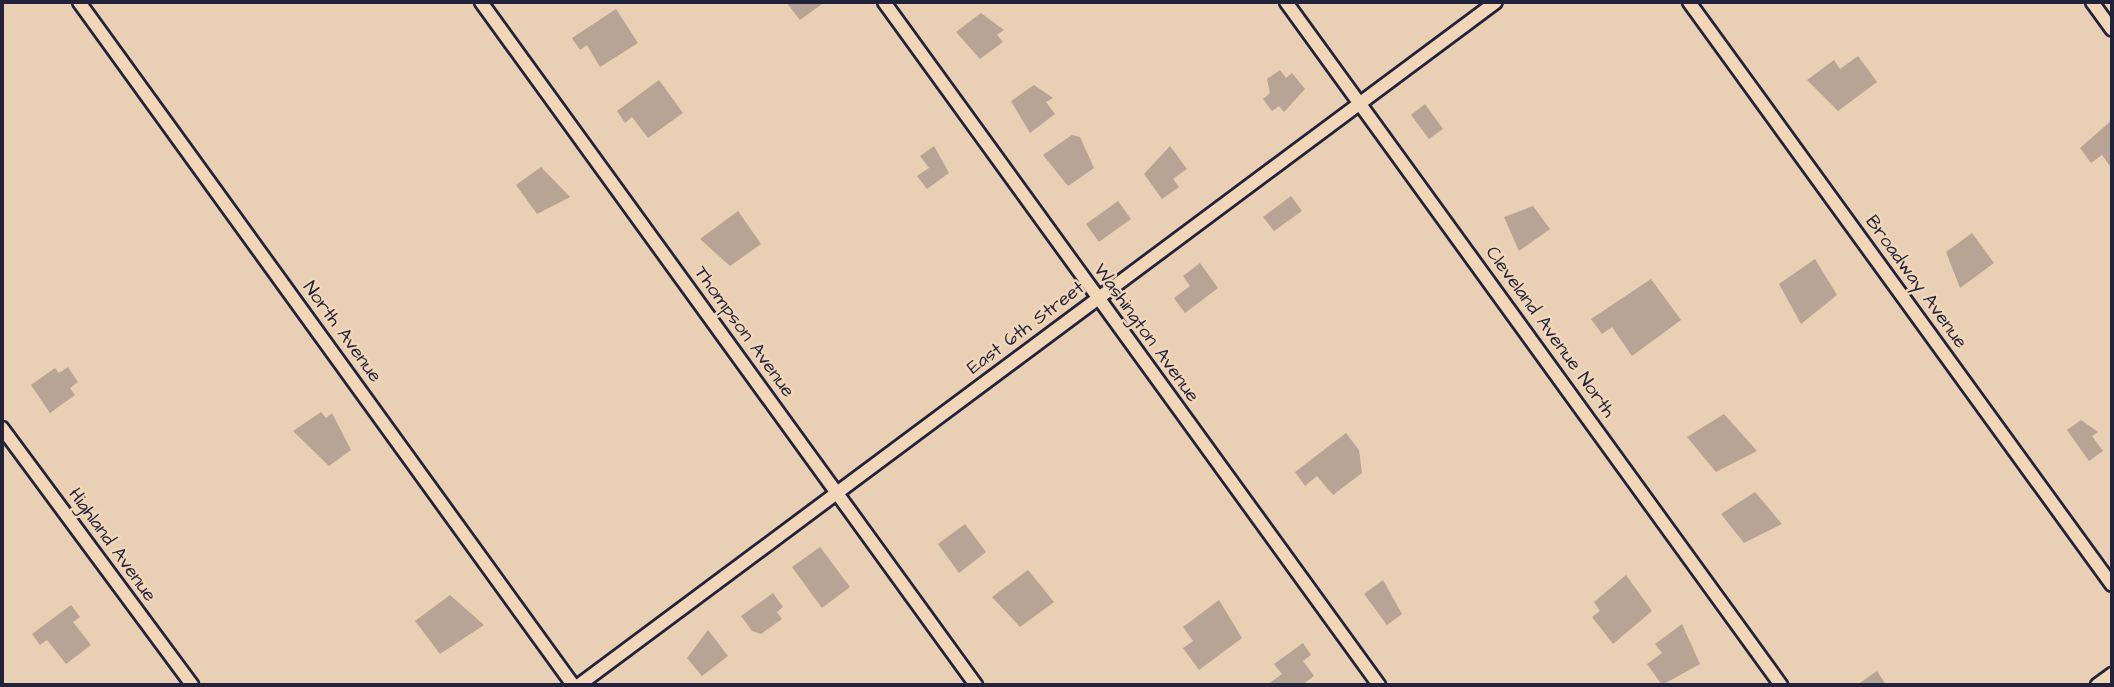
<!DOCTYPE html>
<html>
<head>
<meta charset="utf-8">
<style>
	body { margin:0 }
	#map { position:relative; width:2114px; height:687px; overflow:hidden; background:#e9cfb3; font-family:"Architects Daughter",sans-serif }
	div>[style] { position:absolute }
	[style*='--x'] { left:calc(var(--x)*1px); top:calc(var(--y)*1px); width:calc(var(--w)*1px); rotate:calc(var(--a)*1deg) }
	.building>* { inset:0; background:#b7a495 }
	.roads { filter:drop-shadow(2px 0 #22223b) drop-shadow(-2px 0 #22223b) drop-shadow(0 2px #22223b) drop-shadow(0 -2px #22223b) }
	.street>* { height:12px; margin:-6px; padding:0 6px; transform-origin:6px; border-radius:6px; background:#f1d6b8 }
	span { translate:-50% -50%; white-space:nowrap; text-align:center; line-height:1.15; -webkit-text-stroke:5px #f1d6b8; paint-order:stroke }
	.street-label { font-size:19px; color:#22223b }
	.frame { position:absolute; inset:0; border:4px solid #22223b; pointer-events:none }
</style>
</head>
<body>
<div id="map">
	<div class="building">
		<i style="clip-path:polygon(786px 2px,825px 2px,800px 20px)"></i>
		<i style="clip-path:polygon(616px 9px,638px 43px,600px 67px,587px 45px,580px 50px,572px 38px)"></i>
		<i style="clip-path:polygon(981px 13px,1004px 30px,997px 35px,1003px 42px,980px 59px,956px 32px)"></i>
		<i style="clip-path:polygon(1858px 56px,1877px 82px,1838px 111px,1807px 80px,1834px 60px,1840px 69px)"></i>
		<i style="clip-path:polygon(1280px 70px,1286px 78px,1292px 73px,1305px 89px,1284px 112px,1279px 106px,1272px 111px,1263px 99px,1270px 93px,1267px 79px)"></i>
		<i style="clip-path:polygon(659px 80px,683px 113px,648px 138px,632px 117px,625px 123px,617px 111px)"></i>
		<i style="clip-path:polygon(1034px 85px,1053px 98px,1046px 102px,1055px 114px,1030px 133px,1011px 101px)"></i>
		<i style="clip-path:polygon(1425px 104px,1443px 129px,1429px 139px,1411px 115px)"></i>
		<i style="clip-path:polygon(2112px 120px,2112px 169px,2102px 155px,2091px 163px,2080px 148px)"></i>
		<i style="clip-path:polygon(1072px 135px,1080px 137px,1094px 168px,1068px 186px,1043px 155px)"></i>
		<i style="clip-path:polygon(934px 146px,949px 173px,927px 189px,917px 176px,929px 168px,920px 156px)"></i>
		<i style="clip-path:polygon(1170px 146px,1187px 169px,1173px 179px,1179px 187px,1162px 199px,1144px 174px)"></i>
		<i style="clip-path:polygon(541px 167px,570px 197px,537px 214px,516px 185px)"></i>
		<i style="clip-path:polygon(1291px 196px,1302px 211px,1274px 231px,1263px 217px)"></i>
		<i style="clip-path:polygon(1118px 201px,1131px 219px,1099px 242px,1086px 224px)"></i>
		<i style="clip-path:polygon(1533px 206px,1550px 229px,1519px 251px,1504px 217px)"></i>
		<i style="clip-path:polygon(738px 211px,761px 244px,730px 266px,700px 239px)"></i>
		<i style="clip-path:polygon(1972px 233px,1994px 263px,1960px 288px,1946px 252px)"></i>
		<i style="clip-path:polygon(1815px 259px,1837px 295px,1801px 324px,1779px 284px)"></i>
		<i style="clip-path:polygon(1200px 263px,1218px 288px,1185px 313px,1174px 298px,1190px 286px,1183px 276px)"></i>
		<i style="clip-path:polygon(1651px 279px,1681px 320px,1632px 356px,1612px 327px,1602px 334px,1591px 319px)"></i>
		<i style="clip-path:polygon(68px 367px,78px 382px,70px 388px,75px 395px,50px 413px,31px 385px,55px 368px,59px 373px)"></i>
		<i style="clip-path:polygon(321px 412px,326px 418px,332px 413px,351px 450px,329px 466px,293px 431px)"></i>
		<i style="clip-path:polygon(1724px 414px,1757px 451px,1716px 472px,1687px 437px)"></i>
		<i style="clip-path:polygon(2081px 420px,2098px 432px,2092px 436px,2103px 451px,2089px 461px,2067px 430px)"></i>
		<i style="clip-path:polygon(1346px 433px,1359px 450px,1362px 473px,1333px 495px,1317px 476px,1305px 486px,1295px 472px)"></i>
		<i style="clip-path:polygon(1755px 492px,1782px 524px,1744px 543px,1721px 514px)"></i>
		<i style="clip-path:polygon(965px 524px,986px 552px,959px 573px,938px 544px)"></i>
		<i style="clip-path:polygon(820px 547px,850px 587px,822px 608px,792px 567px)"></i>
		<i style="clip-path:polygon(1028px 570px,1054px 602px,1020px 627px,992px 597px)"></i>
		<i style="clip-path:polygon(1626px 575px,1652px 611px,1613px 644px,1592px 617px,1600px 611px,1594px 602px)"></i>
		<i style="clip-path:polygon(1383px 580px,1402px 614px,1387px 625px,1364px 594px)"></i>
		<i style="clip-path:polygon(773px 593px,783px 607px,777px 612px,782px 619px,761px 634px,752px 631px,741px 616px)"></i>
		<i style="clip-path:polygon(450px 595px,484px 625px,440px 654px,415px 621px)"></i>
		<i style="clip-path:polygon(1219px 600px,1242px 638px,1199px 670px,1183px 648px,1193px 641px,1183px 627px)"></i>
		<i style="clip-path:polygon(71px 605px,80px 617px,73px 622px,91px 645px,66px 664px,47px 640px,40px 645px,32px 634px)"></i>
		<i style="clip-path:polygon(1682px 624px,1700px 664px,1662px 685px,1647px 664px,1662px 653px,1655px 644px)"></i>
		<i style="clip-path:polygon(708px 630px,728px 656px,702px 676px,687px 658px)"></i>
		<i style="clip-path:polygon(1303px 643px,1311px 655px,1303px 661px,1314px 676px,1302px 685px,1267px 685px,1282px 674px,1274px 664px)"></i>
		<i style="clip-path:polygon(1877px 671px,1886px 685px,1857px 685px)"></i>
	</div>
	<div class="roads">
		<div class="street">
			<i style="--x:79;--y:2;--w:843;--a:54.12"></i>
			<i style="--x:481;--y:2;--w:844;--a:54.07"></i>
			<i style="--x:884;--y:2;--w:844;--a:54.07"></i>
			<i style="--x:1286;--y:2;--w:844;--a:54.07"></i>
			<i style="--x:1689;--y:2;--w:720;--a:54.04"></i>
			<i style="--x:2092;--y:2;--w:34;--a:54"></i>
			<i style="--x:2;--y:428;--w:320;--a:53.5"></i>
			<i style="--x:579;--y:685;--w:1143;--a:-36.68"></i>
			<i style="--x:2097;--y:685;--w:19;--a:-36"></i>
		</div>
	</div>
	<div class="street-label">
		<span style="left:1916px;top:282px;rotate:54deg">Broadway Avenue</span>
		<span style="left:1026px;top:328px;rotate:-37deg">East 6th Street</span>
		<span style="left:342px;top:332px;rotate:54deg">North Avenue</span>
		<span style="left:744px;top:332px;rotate:54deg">Thompson Avenue</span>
		<span style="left:1550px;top:332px;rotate:54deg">Cleveland Avenue North</span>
		<span style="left:1146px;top:333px;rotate:54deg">Washington Avenue</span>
		<span style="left:112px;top:545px;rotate:54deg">Highland Avenue</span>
	</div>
	<div class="frame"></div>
</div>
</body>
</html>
